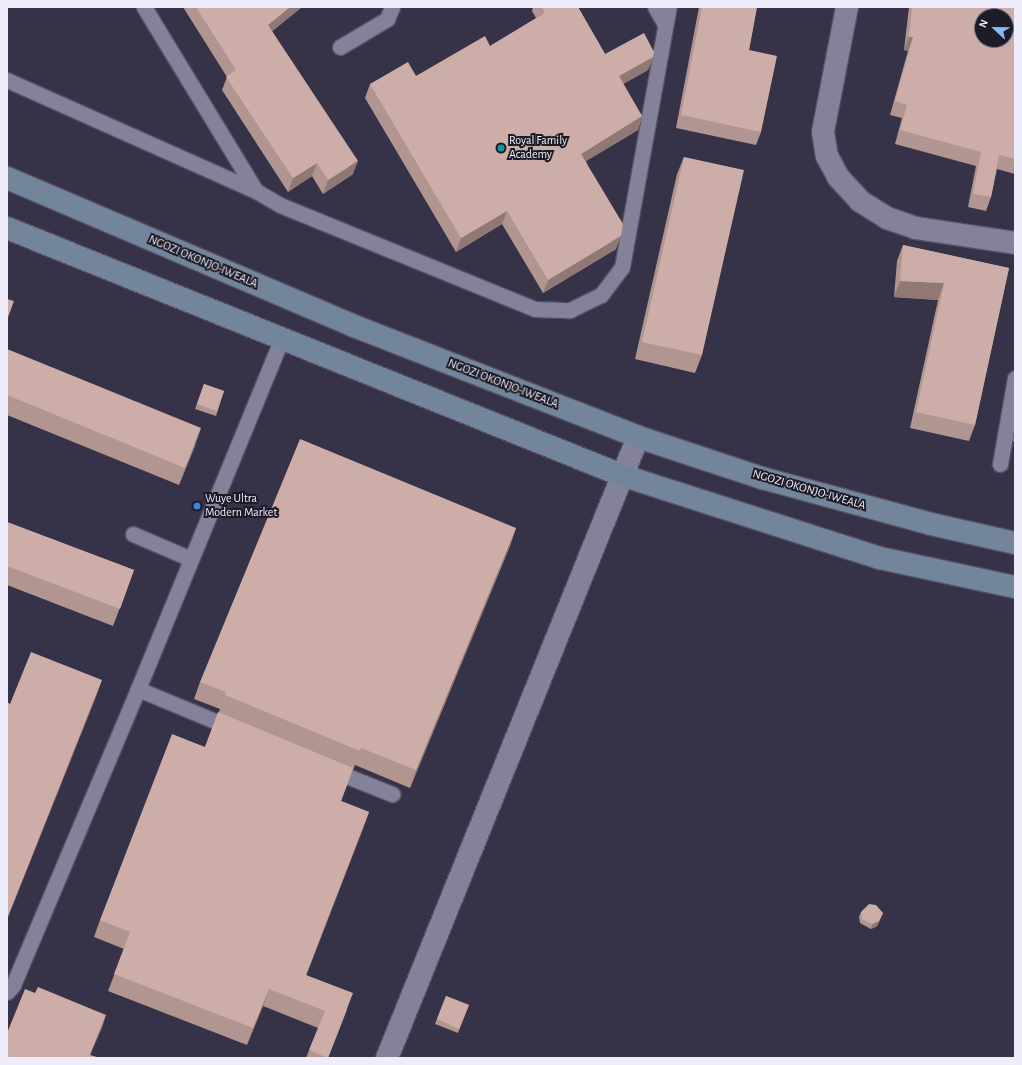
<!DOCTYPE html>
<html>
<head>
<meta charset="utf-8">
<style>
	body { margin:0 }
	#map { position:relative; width:1022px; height:1065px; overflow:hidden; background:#363349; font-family:"Alegreya Sans",sans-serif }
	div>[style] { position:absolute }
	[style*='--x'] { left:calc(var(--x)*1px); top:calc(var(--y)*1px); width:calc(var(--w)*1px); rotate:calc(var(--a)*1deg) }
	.roads { filter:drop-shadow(1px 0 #545164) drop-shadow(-1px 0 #545164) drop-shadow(0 1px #545164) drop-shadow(0 -1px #545164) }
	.lane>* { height:15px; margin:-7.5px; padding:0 7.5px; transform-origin:7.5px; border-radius:7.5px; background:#84819b }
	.street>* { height:22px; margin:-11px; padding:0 11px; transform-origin:11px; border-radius:11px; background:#84819b }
	.secondary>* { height:22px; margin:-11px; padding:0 11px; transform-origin:11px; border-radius:11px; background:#73859b }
	.wall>* { inset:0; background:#b09590 }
	.shaded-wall>* { inset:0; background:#907975 }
	.building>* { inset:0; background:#cdada7 }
	.dots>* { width:11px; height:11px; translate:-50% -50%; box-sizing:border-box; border:2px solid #1d1c26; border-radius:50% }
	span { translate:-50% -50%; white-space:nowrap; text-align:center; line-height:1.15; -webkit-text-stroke:4px #1d1c26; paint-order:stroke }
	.poi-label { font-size:12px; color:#efedfc }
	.left { translate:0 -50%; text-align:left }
	.street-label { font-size:12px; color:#efedfc }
	.frame { position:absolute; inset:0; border:8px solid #efedfc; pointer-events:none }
	.north { position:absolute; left:974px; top:8px; width:40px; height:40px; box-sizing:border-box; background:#1d1c26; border:1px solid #71707c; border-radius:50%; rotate:292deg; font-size:11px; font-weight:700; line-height:16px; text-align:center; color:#efedfc }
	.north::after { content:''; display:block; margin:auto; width:14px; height:18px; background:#85bbfb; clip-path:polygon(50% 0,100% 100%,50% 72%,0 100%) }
</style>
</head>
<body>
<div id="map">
	<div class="roads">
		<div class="lane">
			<i style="--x:144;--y:7;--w:215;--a:58.7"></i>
			<i style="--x:256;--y:191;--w:28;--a:30"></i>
			<i style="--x:280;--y:205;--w:275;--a:22.2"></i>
			<i style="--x:535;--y:309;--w:35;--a:2"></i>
			<i style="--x:570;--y:310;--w:34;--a:-26"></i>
			<i style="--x:601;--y:295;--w:35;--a:-53"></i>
			<i style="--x:622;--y:267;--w:264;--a:-79.8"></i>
			<i style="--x:655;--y:7;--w:20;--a:60"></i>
			<i style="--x:340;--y:47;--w:55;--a:-30.8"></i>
			<i style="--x:387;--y:19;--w:13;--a:-67"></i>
			<i style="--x:7;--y:80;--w:273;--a:24"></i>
			<i style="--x:1000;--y:464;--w:87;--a:-80.1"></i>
			<i style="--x:133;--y:534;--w:63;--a:23.3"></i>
			<i style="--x:138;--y:689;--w:104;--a:22.6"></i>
			<i style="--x:332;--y:770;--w:65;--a:21.8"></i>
			<i style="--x:7;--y:992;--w:9;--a:-49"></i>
			<i style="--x:13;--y:985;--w:321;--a:-67.1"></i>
			<i style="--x:138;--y:689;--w:377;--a:-67.7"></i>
		</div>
		<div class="street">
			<i style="--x:847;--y:7;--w:127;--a:100.9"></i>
			<i style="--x:823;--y:132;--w:24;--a:81"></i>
			<i style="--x:827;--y:156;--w:24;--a:62"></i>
			<i style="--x:838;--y:177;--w:33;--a:47"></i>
			<i style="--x:860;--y:201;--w:32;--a:32"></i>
			<i style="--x:887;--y:218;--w:31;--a:19"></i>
			<i style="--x:916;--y:228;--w:100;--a:8.6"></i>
			<i style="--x:387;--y:1058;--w:670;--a:-67.99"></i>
		</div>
		<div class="secondary">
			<i style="--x:7;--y:178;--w:377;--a:23.1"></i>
			<i style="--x:354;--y:326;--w:305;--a:21.3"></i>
			<i style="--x:638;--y:437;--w:131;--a:18.3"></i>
			<i style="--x:762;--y:478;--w:175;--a:15.2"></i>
			<i style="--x:931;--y:524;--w:86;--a:12.7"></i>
			<i style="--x:7;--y:228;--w:662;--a:21.91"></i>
			<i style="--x:621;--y:475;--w:272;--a:17.8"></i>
			<i style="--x:880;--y:558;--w:138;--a:12.1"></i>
		</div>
	</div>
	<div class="wall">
		<i style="clip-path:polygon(183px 7px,302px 7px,272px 31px,353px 174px,323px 194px,312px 176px,288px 192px,222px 90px,227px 77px)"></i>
		<i style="clip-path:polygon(533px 7px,578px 7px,605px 54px,653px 57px,648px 70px,623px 84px,642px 116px,638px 130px,586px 161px,616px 249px,543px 293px,502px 224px,456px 252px,365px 98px,370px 84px,416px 76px,490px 46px,536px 18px,532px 11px)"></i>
		<i style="clip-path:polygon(699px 7px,757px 7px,749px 50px,761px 132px,756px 145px,676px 128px)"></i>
		<i style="clip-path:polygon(909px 7px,1015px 7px,1015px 174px,997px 169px,991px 197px,986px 211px,968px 207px,976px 166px,895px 144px,902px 118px,890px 115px,908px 51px,904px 50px)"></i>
		<i style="clip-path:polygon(684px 157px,702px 355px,695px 373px,635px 359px,677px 174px)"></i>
		<i style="clip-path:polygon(903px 245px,1009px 268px,975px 425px,969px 441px,910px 428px,938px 300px,894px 297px,897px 261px)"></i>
		<i style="clip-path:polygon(7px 350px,195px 446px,179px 485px,7px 415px)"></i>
		<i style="clip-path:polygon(204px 384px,224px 391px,216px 416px,195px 409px)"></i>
		<i style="clip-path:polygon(1015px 430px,1015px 441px,1013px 441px)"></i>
		<i style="clip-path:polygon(7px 522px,134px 570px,113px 626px,7px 585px)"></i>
		<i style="clip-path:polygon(516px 528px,510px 546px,410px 788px,355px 765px,341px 801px,369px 812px,306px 975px,347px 1010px,328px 1058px,306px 1058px,318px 1028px,263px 1006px,247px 1045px,108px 991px,124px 949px,94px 937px,100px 920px,205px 747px,220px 709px,194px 699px,200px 682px)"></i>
		<i style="clip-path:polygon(861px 912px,883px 913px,877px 926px,871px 929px,860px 923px,859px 917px)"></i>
		<i style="clip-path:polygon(446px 996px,469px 1005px,458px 1033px,435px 1024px)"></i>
	</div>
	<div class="shaded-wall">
		<i style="clip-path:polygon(290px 7px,302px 7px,264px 38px,268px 25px)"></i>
		<i style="clip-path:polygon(909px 37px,913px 37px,908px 51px,904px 50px)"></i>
		<i style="clip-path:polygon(653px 57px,648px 70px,614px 89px,619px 76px)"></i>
		<i style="clip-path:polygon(642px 116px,638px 130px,576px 167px,581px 154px)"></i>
		<i style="clip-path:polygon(358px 161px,353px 174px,323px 194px,328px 180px)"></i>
		<i style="clip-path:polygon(317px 163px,312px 176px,288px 192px,293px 178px)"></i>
		<i style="clip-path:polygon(507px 211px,502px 224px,456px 252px,461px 238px)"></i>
		<i style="clip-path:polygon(621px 236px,616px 249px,543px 293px,548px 280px)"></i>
		<i style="clip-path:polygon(900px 281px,944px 283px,938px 300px,894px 297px)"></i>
		<i style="clip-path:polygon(201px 428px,195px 446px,179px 485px,185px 468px)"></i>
		<i style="clip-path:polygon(516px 528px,510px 546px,410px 788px,416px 770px)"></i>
		<i style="clip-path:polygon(102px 680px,96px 697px,7px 920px,7px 919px)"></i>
		<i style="clip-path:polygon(369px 812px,363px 829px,300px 992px,306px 975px)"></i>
		<i style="clip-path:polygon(883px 913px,877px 926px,871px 929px,872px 924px)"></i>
		<i style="clip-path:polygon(269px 989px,263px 1006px,247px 1045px,253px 1028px)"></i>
		<i style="clip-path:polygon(106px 1015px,102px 1028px,89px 1058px)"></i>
	</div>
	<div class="building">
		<i style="clip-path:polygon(196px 7px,290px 7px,268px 25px,358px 161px,328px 180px,317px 163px,293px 178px,226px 77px,236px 70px)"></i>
		<i style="clip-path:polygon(542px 7px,578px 7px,605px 54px,644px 33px,654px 52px,653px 57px,619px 76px,642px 116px,581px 154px,623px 224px,621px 236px,548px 280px,507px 211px,461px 238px,370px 84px,408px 62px,416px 76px,485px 36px,490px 46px,545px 13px)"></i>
		<i style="clip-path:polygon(702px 7px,757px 7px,749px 50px,777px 56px,761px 132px,681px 115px)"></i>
		<i style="clip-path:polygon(evenodd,912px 7px,1015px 7px,1015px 159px,999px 155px,991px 197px,973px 194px,981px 152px,900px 130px,907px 105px,895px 101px,913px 37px,909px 37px,912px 7px,982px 16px,1006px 16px,1006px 40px,982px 40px,982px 16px)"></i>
		<i style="clip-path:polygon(684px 157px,744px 170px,702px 355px,642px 342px)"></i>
		<i style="clip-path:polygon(903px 245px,1009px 268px,975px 425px,916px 412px,944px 283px,900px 281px)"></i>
		<i style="clip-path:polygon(7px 299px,14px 301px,7px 320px)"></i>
		<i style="clip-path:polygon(7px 349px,201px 428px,185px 468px,7px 395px)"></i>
		<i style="clip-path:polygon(204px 384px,224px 391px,217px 411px,197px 404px)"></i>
		<i style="clip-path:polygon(300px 439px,516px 528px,416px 770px,361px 748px,360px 751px,225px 695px,226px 692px,200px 682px)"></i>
		<i style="clip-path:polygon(7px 522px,134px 570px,120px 609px,7px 566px)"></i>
		<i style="clip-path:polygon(31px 652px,102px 680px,7px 919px,7px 702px,10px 704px)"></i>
		<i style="clip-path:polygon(218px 712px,353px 768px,341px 801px,369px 812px,306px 975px,353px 993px,328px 1058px,309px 1050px,325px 1011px,269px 989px,253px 1028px,114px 974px,130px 932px,100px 920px,172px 734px,205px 747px)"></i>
		<i style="clip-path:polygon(869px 904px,876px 905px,883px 913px,879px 921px,872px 924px,862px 919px,861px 912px)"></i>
		<i style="clip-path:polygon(38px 987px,106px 1015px,90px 1055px,100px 1058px,7px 1058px,7px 1033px,25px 989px,35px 993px)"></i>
		<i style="clip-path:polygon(446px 996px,469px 1005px,459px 1029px,437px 1019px)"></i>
	</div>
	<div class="dots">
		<i style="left:501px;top:148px;background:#0f9aa8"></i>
		<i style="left:197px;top:506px;background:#3f7fe0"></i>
	</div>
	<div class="poi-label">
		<span class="left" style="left:509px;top:148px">Royal Family<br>Academy</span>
		<span class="left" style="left:205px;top:506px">Wuye Ultra<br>Modern Market</span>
	</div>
	<div class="street-label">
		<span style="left:203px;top:262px;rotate:23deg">NGOZI OKONJO-IWEALA</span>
		<span style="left:503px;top:384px;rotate:21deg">NGOZI OKONJO-IWEALA</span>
		<span style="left:809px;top:490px;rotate:16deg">NGOZI OKONJO-IWEALA</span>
	</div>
	<div class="frame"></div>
	<div class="north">N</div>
</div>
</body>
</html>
